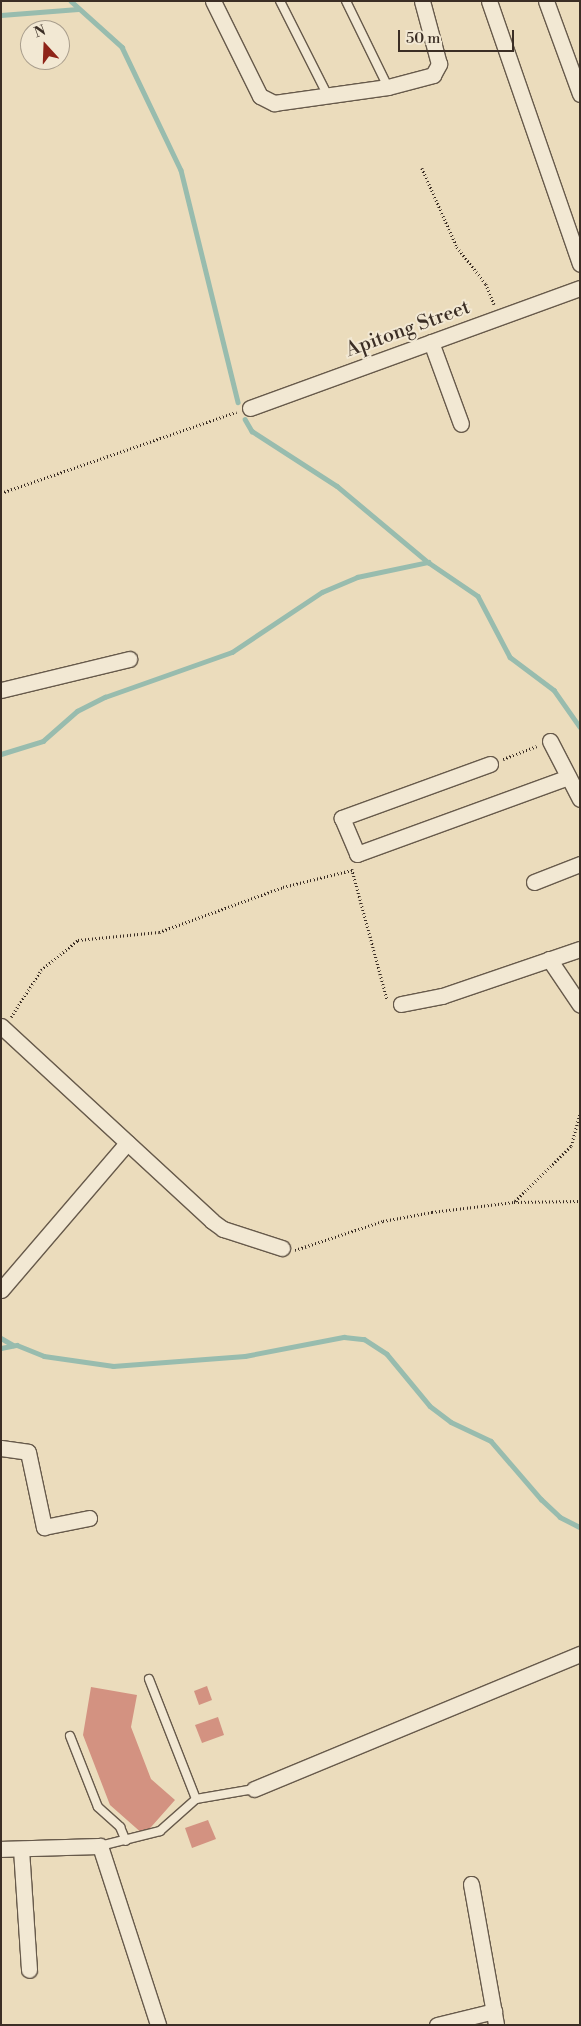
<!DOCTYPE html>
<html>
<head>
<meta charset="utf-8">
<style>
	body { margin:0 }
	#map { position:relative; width:581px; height:2026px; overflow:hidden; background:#ebdcbc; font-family:"Libre Bodoni",serif }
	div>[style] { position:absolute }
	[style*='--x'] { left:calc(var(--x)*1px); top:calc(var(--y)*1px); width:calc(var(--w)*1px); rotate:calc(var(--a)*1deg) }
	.stream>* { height:4.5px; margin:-2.25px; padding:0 2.25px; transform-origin:2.25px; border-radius:2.25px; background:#98bcae }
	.building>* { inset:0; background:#d39281 }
	.path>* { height:2.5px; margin-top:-1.25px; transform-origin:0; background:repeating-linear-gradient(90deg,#3b2e25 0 1px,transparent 0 3.5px) }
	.roads { filter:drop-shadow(1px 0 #675a4b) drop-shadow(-1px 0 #675a4b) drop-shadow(0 1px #675a4b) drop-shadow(0 -1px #675a4b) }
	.service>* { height:8px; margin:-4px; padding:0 4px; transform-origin:4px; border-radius:4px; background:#f2e8d3 }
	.minor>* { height:15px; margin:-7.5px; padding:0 7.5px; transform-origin:7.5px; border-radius:7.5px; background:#f2e8d3 }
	span { translate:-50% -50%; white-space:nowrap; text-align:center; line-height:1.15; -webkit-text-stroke:4px #f2e8d3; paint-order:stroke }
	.street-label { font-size:20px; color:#3b2e25 }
	.frame { position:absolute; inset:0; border:2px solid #3b2e25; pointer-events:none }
	.north { position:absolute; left:20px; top:20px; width:50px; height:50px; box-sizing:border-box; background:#f2e8d3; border:1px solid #a99e8d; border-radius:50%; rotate:340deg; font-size:14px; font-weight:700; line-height:20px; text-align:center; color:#3b2e25 }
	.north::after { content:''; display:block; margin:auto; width:18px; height:22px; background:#8f2418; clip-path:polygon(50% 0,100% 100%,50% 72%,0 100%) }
	.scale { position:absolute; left:398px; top:30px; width:116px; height:22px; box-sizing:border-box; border:2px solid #3b2e25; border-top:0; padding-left:6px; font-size:15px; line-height:18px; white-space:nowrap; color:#3b2e25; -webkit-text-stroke:4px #f2e8d3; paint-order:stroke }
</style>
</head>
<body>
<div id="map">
	<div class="stream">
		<i style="--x:71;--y:1;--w:69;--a:42"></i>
		<i style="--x:122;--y:47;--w:136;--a:64.4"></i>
		<i style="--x:181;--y:170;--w:239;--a:76.2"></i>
		<i style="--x:1;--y:15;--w:77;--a:-4.5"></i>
		<i style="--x:245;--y:419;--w:14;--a:60"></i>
		<i style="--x:252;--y:431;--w:101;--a:32.9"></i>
		<i style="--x:337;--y:486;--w:119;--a:39.9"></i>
		<i style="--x:428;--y:562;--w:60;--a:34.2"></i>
		<i style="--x:478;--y:596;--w:69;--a:62.3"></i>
		<i style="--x:510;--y:657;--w:55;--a:36.9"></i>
		<i style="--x:554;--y:690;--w:45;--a:54.9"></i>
		<i style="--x:1;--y:754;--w:44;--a:-17.2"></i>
		<i style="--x:43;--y:741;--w:45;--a:-41.4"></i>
		<i style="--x:77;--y:711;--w:31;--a:-27"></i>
		<i style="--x:105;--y:697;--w:135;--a:-19.5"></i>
		<i style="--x:232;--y:652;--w:108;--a:-33.7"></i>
		<i style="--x:322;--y:592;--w:38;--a:-23"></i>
		<i style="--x:357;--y:577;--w:73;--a:-11.9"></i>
		<i style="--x:1;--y:1338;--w:14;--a:30"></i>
		<i style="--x:1;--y:1348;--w:16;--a:-11"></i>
		<i style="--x:17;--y:1345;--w:29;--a:22"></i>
		<i style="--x:44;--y:1356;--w:70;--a:8.2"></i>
		<i style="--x:113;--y:1366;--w:132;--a:-4.3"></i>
		<i style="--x:245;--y:1356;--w:101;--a:-10.9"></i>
		<i style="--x:344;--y:1337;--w:20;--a:6"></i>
		<i style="--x:364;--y:1339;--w:27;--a:33"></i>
		<i style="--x:387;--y:1354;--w:67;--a:50.4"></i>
		<i style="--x:430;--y:1406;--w:26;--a:37"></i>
		<i style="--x:451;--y:1422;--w:44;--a:25.4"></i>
		<i style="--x:491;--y:1441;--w:77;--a:49.2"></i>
		<i style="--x:541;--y:1499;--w:26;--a:43"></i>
		<i style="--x:560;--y:1517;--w:22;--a:27"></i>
	</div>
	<div class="building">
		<i style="clip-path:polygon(207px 1686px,212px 1700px,199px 1705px,194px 1691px)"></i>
		<i style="clip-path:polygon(91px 1687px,137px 1695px,131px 1727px,151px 1779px,175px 1800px,144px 1835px,110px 1805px,83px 1735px)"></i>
		<i style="clip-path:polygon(218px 1717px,224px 1735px,202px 1743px,195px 1725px)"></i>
		<i style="clip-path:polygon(208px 1820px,216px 1839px,192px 1848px,185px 1828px)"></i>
	</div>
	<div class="path">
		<i style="--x:422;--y:168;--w:86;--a:66.1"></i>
		<i style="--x:457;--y:247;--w:47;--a:51.9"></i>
		<i style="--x:486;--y:284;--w:22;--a:68"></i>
		<i style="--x:1;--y:493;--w:249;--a:-19"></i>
		<i style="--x:503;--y:759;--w:36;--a:-21"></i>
		<i style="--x:352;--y:869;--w:135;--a:74.9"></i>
		<i style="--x:11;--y:1017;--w:56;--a:-57.4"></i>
		<i style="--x:41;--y:970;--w:48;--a:-39"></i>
		<i style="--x:78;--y:940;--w:81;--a:-5.6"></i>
		<i style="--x:159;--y:932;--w:132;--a:-19.9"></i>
		<i style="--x:283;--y:887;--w:71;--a:-13.8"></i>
		<i style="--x:515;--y:1201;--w:78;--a:-44.5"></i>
		<i style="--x:571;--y:1146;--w:35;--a:-75"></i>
		<i style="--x:295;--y:1250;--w:93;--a:-18.2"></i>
		<i style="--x:383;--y:1221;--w:50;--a:-10.4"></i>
		<i style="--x:432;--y:1212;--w:83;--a:-7"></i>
		<i style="--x:514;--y:1202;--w:66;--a:-0.9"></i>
	</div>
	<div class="roads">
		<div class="service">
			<i style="--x:280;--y:1;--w:106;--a:63.2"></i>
			<i style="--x:346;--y:1;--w:96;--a:64"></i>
			<i style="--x:149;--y:1679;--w:129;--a:68.6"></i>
			<i style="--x:70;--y:1736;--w:76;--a:68.5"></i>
			<i style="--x:98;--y:1807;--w:30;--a:42"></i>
			<i style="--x:120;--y:1827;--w:15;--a:67"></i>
			<i style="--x:100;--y:1846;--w:62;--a:-14"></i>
			<i style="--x:160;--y:1831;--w:48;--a:-41.6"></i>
			<i style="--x:196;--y:1799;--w:59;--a:-9.8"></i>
		</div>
		<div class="minor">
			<i style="--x:213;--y:1;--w:106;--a:63.7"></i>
			<i style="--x:260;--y:96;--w:16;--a:27"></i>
			<i style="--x:274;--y:103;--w:115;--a:-8"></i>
			<i style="--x:388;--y:87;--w:47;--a:-14.9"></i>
			<i style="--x:433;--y:75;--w:13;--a:-61"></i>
			<i style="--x:439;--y:64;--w:65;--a:-105.1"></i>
			<i style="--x:489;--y:1;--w:278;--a:70.9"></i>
			<i style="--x:546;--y:1;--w:99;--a:69.9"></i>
			<i style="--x:431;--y:342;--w:87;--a:69.9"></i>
			<i style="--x:250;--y:408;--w:351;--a:-20"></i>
			<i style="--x:1;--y:690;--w:132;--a:-13.6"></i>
			<i style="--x:550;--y:741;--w:65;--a:62.7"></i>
			<i style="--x:490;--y:764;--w:158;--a:160"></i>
			<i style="--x:342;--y:818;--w:39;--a:67"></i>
			<i style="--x:357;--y:854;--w:225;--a:-20"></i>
			<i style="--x:534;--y:882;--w:49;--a:-21.4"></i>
			<i style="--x:549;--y:959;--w:55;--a:56"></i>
			<i style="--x:401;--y:1004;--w:42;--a:-11"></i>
			<i style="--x:442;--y:996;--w:146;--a:-18.8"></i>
			<i style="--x:1;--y:1026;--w:287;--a:42.7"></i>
			<i style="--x:212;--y:1221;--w:14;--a:36"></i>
			<i style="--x:223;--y:1229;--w:62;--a:17.9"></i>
			<i style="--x:1;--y:1290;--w:194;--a:-49.4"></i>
			<i style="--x:1;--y:1448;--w:27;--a:8"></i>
			<i style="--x:28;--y:1452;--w:77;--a:78"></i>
			<i style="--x:44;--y:1527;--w:46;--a:-11.3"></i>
			<i style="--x:254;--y:1789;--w:353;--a:-22.5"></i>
			<i style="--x:1;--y:1849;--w:99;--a:-1.7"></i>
			<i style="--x:100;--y:1846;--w:188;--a:72"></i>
			<i style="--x:21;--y:1849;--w:121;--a:86.2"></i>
			<i style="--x:471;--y:1884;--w:143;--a:79.9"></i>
			<i style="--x:437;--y:2025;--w:59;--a:-13.8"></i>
		</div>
	</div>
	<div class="street-label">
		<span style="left:408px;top:329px;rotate:-20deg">Apitong Street</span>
	</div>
	<div class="frame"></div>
	<div class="north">N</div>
	<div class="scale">50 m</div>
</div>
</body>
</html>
